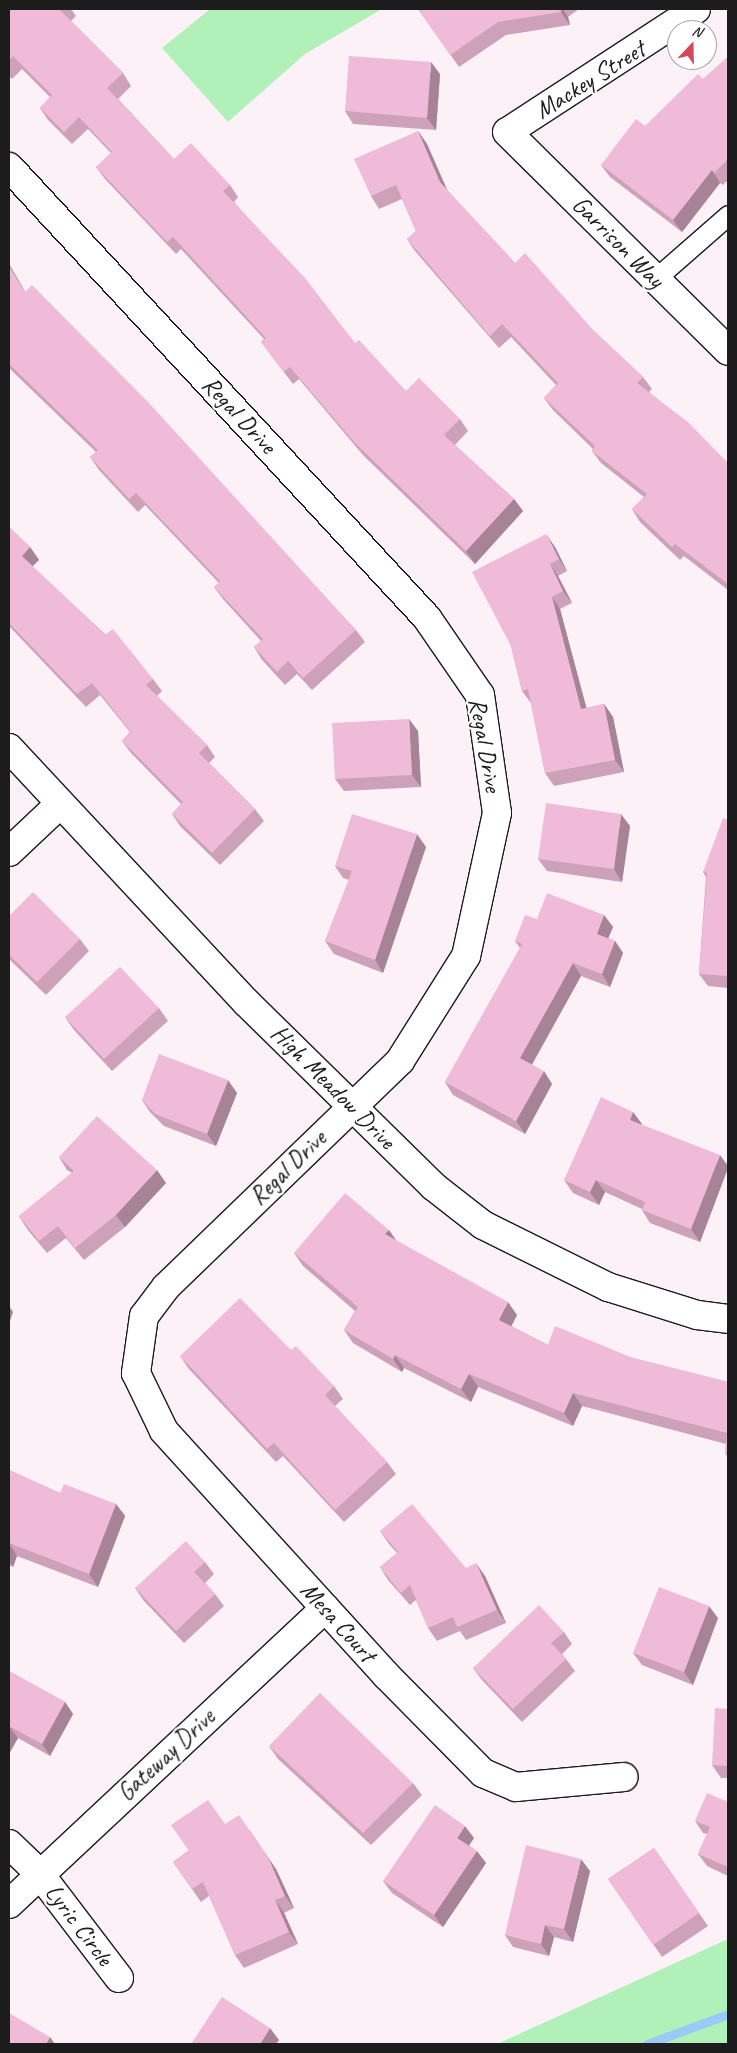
<!DOCTYPE html>
<html>
<head>
<meta charset="utf-8">
<style>
	body { margin:0 }
	#map { position:relative; width:737px; height:2053px; overflow:hidden; background:#fcf1f7; font-family:Caveat,sans-serif }
	div>[style] { position:absolute }
	[style*='--x'] { left:calc(var(--x)*1px); top:calc(var(--y)*1px); width:calc(var(--w)*1px); rotate:calc(var(--a)*1deg) }
	.green>* { inset:0; background:#b1f1b9 }
	.stream>* { height:9px; margin:-4.5px; padding:0 4.5px; transform-origin:4.5px; border-radius:4.5px; background:#99cbf6 }
	.roads { filter:drop-shadow(1px 0 #1c1c1c) drop-shadow(-1px 0 #1c1c1c) drop-shadow(0 1px #1c1c1c) drop-shadow(0 -1px #1c1c1c) }
	.lane>* { height:19px; margin:-9.5px; padding:0 9.5px; transform-origin:9.5px; border-radius:9.5px; background:#fff }
	.street>* { height:28px; margin:-14px; padding:0 14px; transform-origin:14px; border-radius:14px; background:#fff }
	.secondary>* { height:28px; margin:-14px; padding:0 14px; transform-origin:14px; border-radius:14px; background:#fff }
	.wall>* { inset:0; background:#cea1ba }
	.shaded-wall>* { inset:0; background:#a78397 }
	.building>* { inset:0; background:#efbbd8 }
	span { translate:-50% -50%; white-space:nowrap; text-align:center; line-height:1.15; -webkit-text-stroke:4.5px #fff; paint-order:stroke }
	.street-label { font-size:25px; color:#1c1c1c }
	.frame { position:absolute; inset:0; border:10px solid #1c1c1c; pointer-events:none }
	.north { position:absolute; left:667px; top:20px; width:50px; height:50px; box-sizing:border-box; background:#fff; border:1px solid #a4a4a4; border-radius:50%; rotate:21deg; font-size:14px; font-weight:700; line-height:20px; text-align:center; color:#1c1c1c }
	.north::after { content:''; display:block; margin:auto; width:18px; height:22px; background:#d1495b; clip-path:polygon(50% 0,100% 100%,50% 72%,0 100%) }
</style>
</head>
<body>
<div id="map">
	<div class="green">
		<i style="clip-path:polygon(210px 9px,382px 9px,305px 54px,228px 122px,162px 48px)"></i>
		<i style="clip-path:polygon(728px 1939px,728px 2044px,497px 2044px)"></i>
	</div>
	<div class="stream">
		<i style="--x:647;--y:2044;--w:86;--a:-20.3"></i>
	</div>
	<div class="roads">
		<div class="lane">
			<i style="--x:655;--y:279;--w:97;--a:-41.2"></i>
		</div>
		<div class="street">
			<i style="--x:696;--y:9;--w:225;--a:146.9"></i>
			<i style="--x:507;--y:132;--w:311;--a:44.7"></i>
			<i style="--x:9;--y:167;--w:615;--a:47.17"></i>
			<i style="--x:427;--y:618;--w:93;--a:55.5"></i>
			<i style="--x:480;--y:695;--w:119;--a:81.8"></i>
			<i style="--x:497;--y:813;--w:146;--a:102.2"></i>
			<i style="--x:466;--y:956;--w:124;--a:122.2"></i>
			<i style="--x:400;--y:1061;--w:325;--a:136"></i>
			<i style="--x:166;--y:1287;--w:36;--a:127"></i>
			<i style="--x:144;--y:1316;--w:58;--a:98"></i>
			<i style="--x:136;--y:1373;--w:64;--a:64.2"></i>
			<i style="--x:164;--y:1431;--w:330;--a:47.7"></i>
			<i style="--x:386;--y:1675;--w:138;--a:45.3"></i>
			<i style="--x:483;--y:1773;--w:36;--a:23"></i>
			<i style="--x:516;--y:1787;--w:108;--a:-5.3"></i>
			<i style="--x:9;--y:852;--w:70;--a:-43.3"></i>
			<i style="--x:9;--y:1844;--w:42;--a:44"></i>
			<i style="--x:39;--y:1873;--w:132;--a:52.7"></i>
			<i style="--x:9;--y:1904;--w:433;--a:-43.1"></i>
		</div>
		<div class="secondary">
			<i style="--x:9;--y:748;--w:349;--a:47"></i>
			<i style="--x:247;--y:1003;--w:261;--a:44.5"></i>
			<i style="--x:433;--y:1186;--w:63;--a:38"></i>
			<i style="--x:483;--y:1225;--w:140;--a:26.4"></i>
			<i style="--x:608;--y:1287;--w:93;--a:17.5"></i>
			<i style="--x:697;--y:1315;--w:31;--a:7"></i>
		</div>
	</div>
	<div class="wall">
		<i style="clip-path:polygon(9px 9px,71px 9px,76px 16px,71px 21px,123px 73px,131px 86px,118px 99px,174px 159px,230px 185px,238px 197px,234px 202px,355px 343px,406px 391px,460px 419px,468px 431px,455px 445px,514px 499px,523px 511px,475px 564px,363px 455px,299px 379px,293px 384px,261px 342px,264px 339px,181px 249px,176px 254px,105px 179px,96px 167px,111px 153px,88px 129px,72px 144px,48px 120px,40px 108px,50px 97px,22px 69px,12px 79px,9px 76px)"></i>
		<i style="clip-path:polygon(418px 9px,579px 9px,568px 17px,570px 25px,506px 35px,459px 67px)"></i>
		<i style="clip-path:polygon(728px 57px,728px 180px,723px 185px,720px 183px,682px 232px,610px 177px,601px 165px,645px 126px,703px 79px)"></i>
		<i style="clip-path:polygon(440px 74px,436px 130px,353px 124px,345px 111px)"></i>
		<i style="clip-path:polygon(418px 131px,427px 144px,446px 189px,515px 263px,594px 331px,643px 377px,652px 389px,649px 392px,728px 463px,728px 590px,684px 556px,680px 560px,640px 522px,632px 509px,644px 497px,601px 463px,592px 451px,593px 449px,553px 410px,544px 398px,556px 385px,511px 337px,499px 348px,415px 251px,407px 239px,416px 231px,402px 199px,379px 209px,371px 196px)"></i>
		<i style="clip-path:polygon(9px 264px,25px 292px,356px 630px,365px 642px,312px 690px,297px 674px,285px 685px,262px 660px,254px 647px,261px 641px,223px 599px,214px 587px,219px 583px,145px 505px,138px 512px,99px 470px,90px 457px,96px 452px,9px 368px)"></i>
		<i style="clip-path:polygon(9px 527px,30px 547px,39px 560px,32px 566px,153px 679px,162px 691px,157px 696px,207px 745px,215px 757px,209px 763px,255px 809px,264px 821px,220px 865px,180px 826px,172px 814px,181px 804px,131px 753px,122px 741px,130px 732px,100px 695px,86px 707px,9px 626px)"></i>
		<i style="clip-path:polygon(555px 547px,567px 571px,558px 576px,572px 603px,560px 609px,586px 708px,604px 704px,613px 717px,624px 772px,554px 786px,545px 773px,531px 703px,522px 691px,511px 646px)"></i>
		<i style="clip-path:polygon(418px 731px,421px 787px,344px 791px,335px 779px)"></i>
		<i style="clip-path:polygon(728px 820px,728px 988px,708px 986px,699px 974px,706px 877px,703px 872px)"></i>
		<i style="clip-path:polygon(630px 826px,622px 882px,547px 871px,538px 859px)"></i>
		<i style="clip-path:polygon(426px 847px,383px 973px,334px 954px,325px 941px,349px 880px,343px 878px,335px 866px)"></i>
		<i style="clip-path:polygon(604px 915px,613px 927px,608px 938px,615px 941px,623px 953px,610px 987px,581px 976px,532px 1065px,552px 1084px,525px 1134px,453px 1095px,445px 1082px,520px 948px,515px 941px,537px 919px)"></i>
		<i style="clip-path:polygon(9px 916px,80px 939px,89px 951px,46px 995px,9px 959px)"></i>
		<i style="clip-path:polygon(159px 1008px,168px 1021px,112px 1071px,74px 1030px,65px 1017px)"></i>
		<i style="clip-path:polygon(237px 1093px,216px 1146px,164px 1126px,150px 1112px,142px 1100px)"></i>
		<i style="clip-path:polygon(633px 1112px,642px 1125px,728px 1166px,728px 1168px,700px 1242px,650px 1223px,642px 1210px,642px 1209px,605px 1192px,599px 1205px,573px 1193px,564px 1180px)"></i>
		<i style="clip-path:polygon(59px 1157px,166px 1183px,125px 1227px,84px 1260px,66px 1238px,47px 1253px,27px 1229px,19px 1216px,72px 1173px,67px 1170px)"></i>
		<i style="clip-path:polygon(389px 1230px,395px 1240px,517px 1315px,511px 1326px,548px 1345px,633px 1358px,728px 1382px,728px 1457px,725px 1453px,726px 1444px,582px 1406px,573px 1426px,478px 1387px,471px 1402px,404px 1368px,402px 1372px,353px 1343px,344px 1330px,355px 1311px,303px 1266px,294px 1253px)"></i>
		<i style="clip-path:polygon(291px 1350px,334px 1386px,343px 1399px,335px 1406px,387px 1462px,396px 1474px,344px 1522px,283px 1456px,276px 1462px,189px 1369px,180px 1356px)"></i>
		<i style="clip-path:polygon(9px 1470px,60px 1493px,116px 1504px,125px 1516px,98px 1587px,17px 1556px,13px 1567px,9px 1565px)"></i>
		<i style="clip-path:polygon(380px 1531px,485px 1576px,506px 1623px,466px 1640px,460px 1631px,437px 1641px,428px 1628px,416px 1600px,410px 1605px,388px 1580px,380px 1567px,397px 1553px,389px 1544px)"></i>
		<i style="clip-path:polygon(205px 1562px,214px 1574px,205px 1583px,215px 1594px,224px 1606px,184px 1643px,144px 1601px,135px 1588px)"></i>
		<i style="clip-path:polygon(718px 1618px,693px 1685px,642px 1665px,633px 1653px)"></i>
		<i style="clip-path:polygon(564px 1632px,572px 1644px,562px 1654px,566px 1659px,575px 1671px,522px 1722px,482px 1680px,473px 1668px)"></i>
		<i style="clip-path:polygon(9px 1671px,65px 1702px,73px 1714px,50px 1756px,18px 1738px,10px 1752px,9px 1751px)"></i>
		<i style="clip-path:polygon(728px 1709px,728px 1778px,721px 1778px,712px 1765px)"></i>
		<i style="clip-path:polygon(269px 1746px,413px 1783px,422px 1795px,371px 1845px,278px 1759px)"></i>
		<i style="clip-path:polygon(728px 1802px,728px 1876px,707px 1866px,698px 1854px,707px 1834px,703px 1833px,695px 1821px)"></i>
		<i style="clip-path:polygon(225px 1824px,276px 1869px,294px 1908px,284px 1913px,298px 1944px,244px 1968px,235px 1955px,209px 1896px,201px 1902px,173px 1862px)"></i>
		<i style="clip-path:polygon(474px 1838px,469px 1845px,486px 1863px,443px 1927px,392px 1893px,383px 1881px)"></i>
		<i style="clip-path:polygon(654px 1848px,708px 1926px,662px 1957px,608px 1879px)"></i>
		<i style="clip-path:polygon(590px 1871px,573px 1942px,554px 1937px,549px 1956px,513px 1947px,505px 1935px)"></i>
	</div>
	<div class="shaded-wall">
		<i style="clip-path:polygon(561px 9px,563px 9px,568px 17px,570px 25px,561px 12px)"></i>
		<i style="clip-path:polygon(431px 62px,440px 74px,436px 130px,427px 118px)"></i>
		<i style="clip-path:polygon(418px 131px,427px 144px,449px 194px,440px 182px)"></i>
		<i style="clip-path:polygon(712px 170px,720px 183px,682px 232px,673px 220px)"></i>
		<i style="clip-path:polygon(9px 264px,33px 305px,9px 266px)"></i>
		<i style="clip-path:polygon(514px 499px,523px 511px,475px 564px,466px 551px)"></i>
		<i style="clip-path:polygon(546px 534px,555px 547px,567px 571px,559px 559px)"></i>
		<i style="clip-path:polygon(30px 547px,39px 560px,30px 569px,22px 556px)"></i>
		<i style="clip-path:polygon(550px 564px,558px 576px,572px 603px,563px 591px)"></i>
		<i style="clip-path:polygon(552px 597px,560px 609px,590px 721px,581px 709px)"></i>
		<i style="clip-path:polygon(604px 704px,613px 717px,624px 772px,615px 760px)"></i>
		<i style="clip-path:polygon(409px 719px,418px 731px,421px 787px,412px 775px)"></i>
		<i style="clip-path:polygon(621px 814px,630px 826px,622px 882px,614px 869px)"></i>
		<i style="clip-path:polygon(417px 834px,426px 847px,383px 973px,375px 960px)"></i>
		<i style="clip-path:polygon(604px 915px,613px 927px,605px 946px,597px 934px)"></i>
		<i style="clip-path:polygon(615px 941px,623px 953px,610px 987px,602px 974px)"></i>
		<i style="clip-path:polygon(573px 963px,581px 976px,528px 1071px,520px 1058px)"></i>
		<i style="clip-path:polygon(544px 1071px,552px 1084px,525px 1134px,516px 1121px)"></i>
		<i style="clip-path:polygon(228px 1080px,237px 1093px,216px 1146px,207px 1134px)"></i>
		<i style="clip-path:polygon(633px 1112px,642px 1124px,638px 1132px,630px 1120px)"></i>
		<i style="clip-path:polygon(720px 1155px,728px 1166px,728px 1168px,700px 1242px,691px 1229px)"></i>
		<i style="clip-path:polygon(157px 1170px,166px 1183px,125px 1227px,116px 1215px)"></i>
		<i style="clip-path:polygon(596px 1180px,605px 1192px,599px 1205px,590px 1192px)"></i>
		<i style="clip-path:polygon(389px 1230px,398px 1243px,385px 1234px)"></i>
		<i style="clip-path:polygon(508px 1302px,517px 1315px,508px 1333px,499px 1320px)"></i>
		<i style="clip-path:polygon(9px 1306px,13px 1312px,9px 1324px)"></i>
		<i style="clip-path:polygon(395px 1355px,404px 1368px,402px 1372px,393px 1359px)"></i>
		<i style="clip-path:polygon(469px 1374px,478px 1387px,471px 1402px,461px 1389px)"></i>
		<i style="clip-path:polygon(573px 1393px,582px 1406px,573px 1426px,564px 1413px)"></i>
		<i style="clip-path:polygon(116px 1504px,125px 1516px,98px 1587px,89px 1574px)"></i>
		<i style="clip-path:polygon(9px 1543px,17px 1556px,13px 1567px,9px 1561px)"></i>
		<i style="clip-path:polygon(476px 1563px,485px 1576px,506px 1623px,497px 1610px)"></i>
		<i style="clip-path:polygon(709px 1606px,718px 1618px,693px 1685px,684px 1672px)"></i>
		<i style="clip-path:polygon(65px 1702px,73px 1714px,50px 1756px,42px 1744px)"></i>
		<i style="clip-path:polygon(9px 1726px,18px 1738px,10px 1752px,9px 1750px)"></i>
		<i style="clip-path:polygon(465px 1826px,474px 1838px,466px 1850px,457px 1838px)"></i>
		<i style="clip-path:polygon(248px 1828px,276px 1869px,294px 1908px,285px 1896px)"></i>
		<i style="clip-path:polygon(477px 1851px,486px 1863px,443px 1927px,434px 1915px)"></i>
		<i style="clip-path:polygon(581px 1859px,590px 1871px,573px 1942px,564px 1929px)"></i>
		<i style="clip-path:polygon(275px 1900px,284px 1913px,298px 1944px,289px 1932px)"></i>
		<i style="clip-path:polygon(545px 1925px,554px 1937px,549px 1956px,541px 1944px)"></i>
		<i style="clip-path:polygon(270px 2028px,279px 2040px,276px 2044px,260px 2044px)"></i>
		<i style="clip-path:polygon(50px 2037px,55px 2044px,46px 2044px)"></i>
	</div>
	<div class="building">
		<i style="clip-path:polygon(9px 9px,62px 9px,60px 10px,123px 73px,107px 88px,174px 159px,191px 143px,230px 185px,223px 191px,305px 278px,355px 343px,359px 340px,406px 391px,419px 378px,460px 419px,444px 435px,514px 499px,466px 551px,355px 443px,290px 367px,284px 372px,261px 342px,266px 338px,173px 237px,167px 242px,96px 167px,112px 152px,79px 117px,64px 132px,40px 108px,52px 95px,13px 56px,9px 61px)"></i>
		<i style="clip-path:polygon(418px 9px,561px 9px,561px 12px,498px 22px,450px 55px)"></i>
		<i style="clip-path:polygon(349px 56px,431px 62px,427px 118px,345px 111px)"></i>
		<i style="clip-path:polygon(728px 57px,728px 159px,714px 173px,712px 170px,673px 220px,601px 165px,636px 119px,645px 126px,698px 74px,703px 79px)"></i>
		<i style="clip-path:polygon(418px 131px,440px 182px,515px 263px,525px 253px,594px 331px,643px 377px,637px 383px,689px 423px,728px 463px,728px 584px,675px 544px,672px 547px,632px 509px,647px 494px,592px 451px,595px 446px,544px 398px,558px 383px,502px 324px,490px 336px,407px 239px,416px 231px,396px 185px,371px 196px,354px 159px)"></i>
		<i style="clip-path:polygon(9px 266px,25px 292px,32px 285px,149px 403px,356px 630px,303px 678px,288px 661px,277px 672px,254px 647px,263px 639px,214px 587px,220px 581px,136px 493px,129px 499px,90px 457px,98px 450px,9px 364px)"></i>
		<i style="clip-path:polygon(9px 527px,30px 547px,22px 556px,105px 635px,113px 629px,153px 679px,146px 685px,207px 745px,199px 753px,255px 809px,212px 853px,172px 814px,183px 802px,122px 741px,131px 732px,92px 683px,77px 694px,9px 623px)"></i>
		<i style="clip-path:polygon(546px 534px,559px 559px,550px 564px,563px 591px,552px 597px,581px 709px,604px 704px,615px 760px,545px 773px,528px 689px,522px 691px,511px 646px,472px 572px)"></i>
		<i style="clip-path:polygon(409px 719px,412px 775px,335px 779px,332px 723px)"></i>
		<i style="clip-path:polygon(546px 803px,621px 814px,614px 869px,538px 859px)"></i>
		<i style="clip-path:polygon(352px 814px,417px 834px,375px 960px,325px 941px,352px 871px,335px 866px)"></i>
		<i style="clip-path:polygon(723px 818px,728px 820px,728px 976px,699px 974px,707px 873px,703px 872px)"></i>
		<i style="clip-path:polygon(33px 892px,80px 939px,37px 982px,9px 955px,9px 916px)"></i>
		<i style="clip-path:polygon(547px 893px,604px 915px,597px 934px,615px 941px,602px 974px,573px 963px,520px 1058px,544px 1071px,516px 1121px,445px 1082px,522px 944px,515px 941px,525px 915px,537px 919px)"></i>
		<i style="clip-path:polygon(120px 967px,159px 1008px,104px 1059px,65px 1017px)"></i>
		<i style="clip-path:polygon(159px 1054px,228px 1080px,207px 1134px,155px 1114px,142px 1100px)"></i>
		<i style="clip-path:polygon(601px 1097px,633px 1112px,630px 1120px,720px 1155px,691px 1229px,642px 1210px,645px 1202px,596px 1180px,590px 1192px,564px 1180px)"></i>
		<i style="clip-path:polygon(97px 1116px,157px 1170px,116px 1215px,75px 1248px,58px 1226px,39px 1241px,19px 1216px,74px 1171px,59px 1157px)"></i>
		<i style="clip-path:polygon(345px 1193px,389px 1230px,385px 1234px,508px 1302px,499px 1320px,548px 1345px,555px 1326px,633px 1358px,728px 1382px,728px 1453px,725px 1453px,727px 1433px,573px 1393px,564px 1413px,469px 1374px,461px 1389px,395px 1355px,393px 1359px,344px 1330px,358px 1307px,294px 1253px)"></i>
		<i style="clip-path:polygon(240px 1298px,291px 1350px,296px 1346px,334px 1386px,325px 1395px,387px 1462px,335px 1510px,274px 1443px,267px 1449px,180px 1356px)"></i>
		<i style="clip-path:polygon(9px 1470px,60px 1493px,64px 1484px,116px 1504px,89px 1574px,9px 1543px)"></i>
		<i style="clip-path:polygon(412px 1504px,466px 1568px,476px 1563px,497px 1610px,457px 1627px,453px 1617px,428px 1628px,410px 1585px,401px 1593px,380px 1567px,398px 1552px,380px 1531px)"></i>
		<i style="clip-path:polygon(186px 1541px,205px 1562px,194px 1572px,215px 1594px,176px 1631px,135px 1588px)"></i>
		<i style="clip-path:polygon(659px 1587px,709px 1606px,684px 1672px,633px 1653px)"></i>
		<i style="clip-path:polygon(539px 1605px,564px 1632px,551px 1643px,566px 1659px,513px 1709px,473px 1668px)"></i>
		<i style="clip-path:polygon(9px 1671px,65px 1702px,42px 1744px,9px 1726px,9px 1727px)"></i>
		<i style="clip-path:polygon(320px 1693px,413px 1783px,363px 1833px,269px 1746px)"></i>
		<i style="clip-path:polygon(715px 1708px,728px 1709px,728px 1766px,712px 1765px)"></i>
		<i style="clip-path:polygon(707px 1793px,728px 1802px,728px 1867px,698px 1854px,710px 1827px,695px 1821px)"></i>
		<i style="clip-path:polygon(208px 1800px,225px 1824px,239px 1815px,268px 1857px,285px 1896px,275px 1900px,289px 1932px,235px 1955px,203px 1882px,192px 1889px,173px 1862px,189px 1851px,171px 1825px)"></i>
		<i style="clip-path:polygon(435px 1805px,465px 1826px,457px 1838px,477px 1851px,434px 1915px,383px 1881px)"></i>
		<i style="clip-path:polygon(526px 1845px,581px 1859px,564px 1929px,545px 1925px,541px 1944px,505px 1935px)"></i>
		<i style="clip-path:polygon(654px 1848px,699px 1913px,653px 1945px,608px 1879px)"></i>
		<i style="clip-path:polygon(222px 1997px,270px 2028px,260px 2044px,191px 2044px)"></i>
		<i style="clip-path:polygon(9px 2013px,50px 2037px,46px 2044px,9px 2044px)"></i>
	</div>
	<div class="street-label">
		<span style="left:590px;top:80px;rotate:-32deg">Mackey Street</span>
		<span style="left:618px;top:242px;rotate:45deg">Garrison Way</span>
		<span style="left:239px;top:415px;rotate:47deg">Regal Drive</span>
		<span style="left:485px;top:745px;rotate:80deg">Regal Drive</span>
		<span style="left:333px;top:1087px;rotate:45deg">High Meadow Drive</span>
		<span style="left:288px;top:1168px;rotate:-44deg">Regal Drive</span>
		<span style="left:338px;top:1622px;rotate:48deg">Mesa Court</span>
		<span style="left:166px;top:1755px;rotate:-43deg">Gateway Drive</span>
		<span style="left:79px;top:1925px;rotate:53deg">Lyric Circle</span>
	</div>
	<div class="frame"></div>
	<div class="north">N</div>
</div>
</body>
</html>
